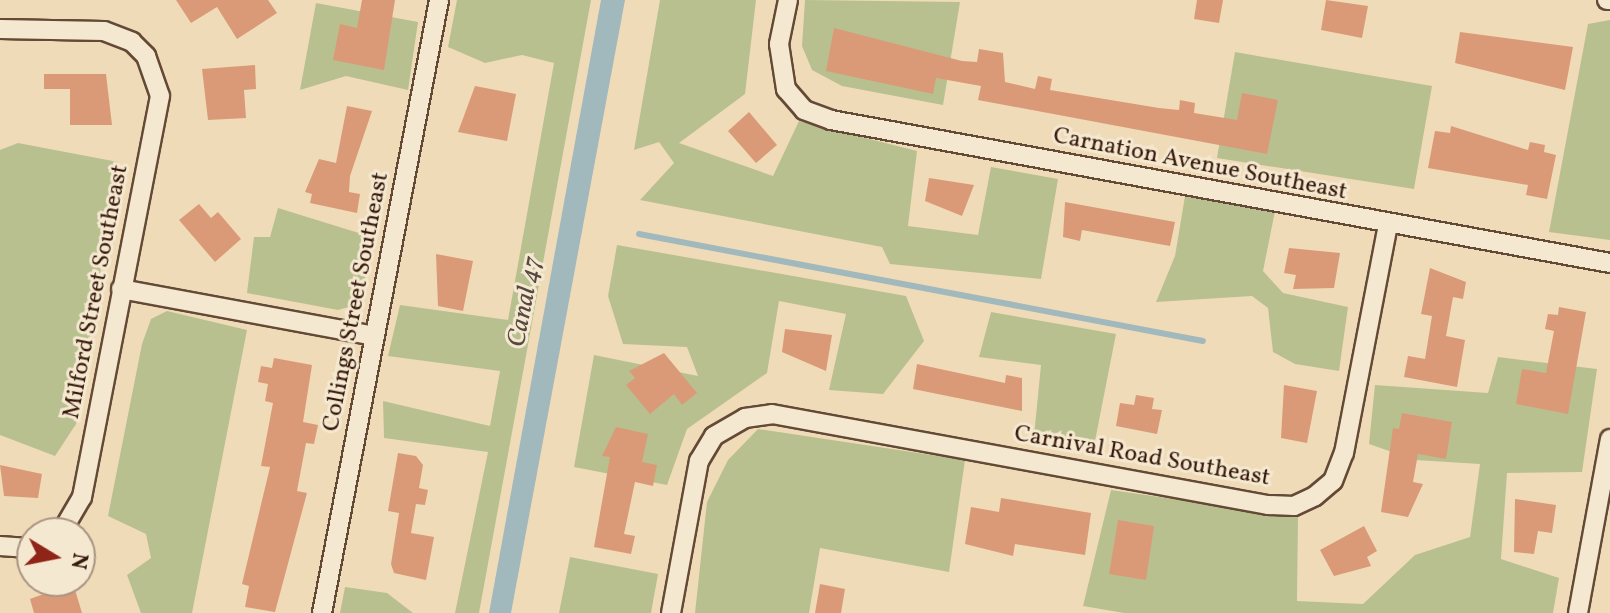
<!DOCTYPE html>
<html>
<head>
<meta charset="utf-8">
<style>
	body { margin:0 }
	#map { position:relative; width:1610px; height:613px; overflow:hidden; background:#f0dbb8; font-family:Vollkorn,serif }
	div>[style] { position:absolute }
	[style*='--x'] { left:calc(var(--x)*1px); top:calc(var(--y)*1px); width:calc(var(--w)*1px); rotate:calc(var(--a)*1deg) }
	.green>* { inset:0; background:#b9c08f }
	.water>* { inset:0; background:#a1b8bc }
	.stream>* { height:6px; margin:-3px; padding:0 3px; transform-origin:3px; border-radius:3px; background:#a1b8bc }
	.building>* { inset:0; background:#da9a77 }
	.roads { filter:drop-shadow(2px 0 #644a36) drop-shadow(-2px 0 #644a36) drop-shadow(0 2px #644a36) drop-shadow(0 -2px #644a36) }
	.street>* { height:18px; margin:-9px; padding:0 9px; transform-origin:9px; border-radius:9px; background:#f5e8d1 }
	span { translate:-50% -50%; white-space:nowrap; text-align:center; line-height:1.15; -webkit-text-stroke:6px #f5e8d1; paint-order:stroke }
	.street-label { font-size:24px; color:#36190b }
	.water-label { font-size:26px; color:#564940; font-style:italic }
	.north { position:absolute; left:16px; top:517px; width:80px; height:80px; box-sizing:border-box; background:#f5e8d1; border:2px solid #a99582; border-radius:50%; rotate:100deg; font-size:22px; font-weight:700; line-height:32px; text-align:center; color:#36190b }
	.north::after { content:''; display:block; margin:auto; width:28px; height:36px; background:#8f2418; clip-path:polygon(50% 0,100% 100%,50% 72%,0 100%) }
</style>
</head>
<body>
<div id="map">
	<div class="green">
		<i style="clip-path:polygon(457px 0,591px 0,479px 613px,455px 613px,488px 452px,384px 438px,383px 401px,490px 426px,500px 371px,388px 356px,400px 305px,508px 320px,554px 63px,522px 55px,485px 63px,448px 47px)"></i>
		<i style="clip-path:polygon(660px 0,756px 0,745px 94px,679px 143px,773px 176px,799px 121px,917px 151px,908px 226px,978px 235px,991px 167px,1058px 179px,1041px 279px,890px 264px,882px 247px,640px 200px,674px 163px,659px 142px,634px 150px)"></i>
		<i style="clip-path:polygon(805px 0,960px 2px,943px 105px,842px 86px,812px 70px,802px 46px)"></i>
		<i style="clip-path:polygon(316px 3px,418px 22px,408px 90px,346px 76px,300px 90px)"></i>
		<i style="clip-path:polygon(1610px 20px,1610px 240px,1549px 232px,1588px 24px)"></i>
		<i style="clip-path:polygon(1235px 52px,1432px 86px,1414px 189px,1217px 158px)"></i>
		<i style="clip-path:polygon(18px 143px,118px 162px,76px 424px,55px 456px,0 435px,0 150px)"></i>
		<i style="clip-path:polygon(1185px 196px,1275px 211px,1263px 271px,1283px 293px,1348px 307px,1339px 371px,1295px 364px,1273px 352px,1268px 308px,1252px 296px,1156px 302px,1175px 256px)"></i>
		<i style="clip-path:polygon(278px 208px,375px 238px,359px 304px,338px 310px,247px 293px,254px 237px,270px 237px)"></i>
		<i style="clip-path:polygon(617px 245px,906px 296px,924px 341px,883px 394px,829px 390px,846px 314px,779px 301px,767px 373px,687px 429px,667px 485px,574px 467px,594px 355px,698px 376px,687px 347px,623px 344px,608px 296px)"></i>
		<i style="clip-path:polygon(167px 311px,247px 330px,192px 613px,141px 613px,127px 575px,151px 558px,146px 534px,108px 516px,142px 344px,151px 319px)"></i>
		<i style="clip-path:polygon(991px 312px,1116px 334px,1095px 441px,1034px 436px,1041px 365px,979px 357px)"></i>
		<i style="clip-path:polygon(1498px 357px,1597px 369px,1582px 472px,1507px 473px,1501px 559px,1559px 578px,1553px 613px,1124px 613px,1083px 606px,1111px 490px,1298px 517px,1297px 601px,1363px 604px,1415px 555px,1470px 537px,1480px 464px,1415px 460px,1369px 444px,1375px 385px,1488px 393px)"></i>
		<i style="clip-path:polygon(758px 429px,965px 460px,949px 572px,820px 548px,809px 613px,695px 613px,707px 502px,728px 460px)"></i>
		<i style="clip-path:polygon(570px 557px,658px 574px,651px 613px,559px 613px)"></i>
		<i style="clip-path:polygon(345px 587px,387px 593px,413px 613px,340px 613px)"></i>
	</div>
	<div class="water">
		<i style="clip-path:polygon(601px 0,625px 0,511px 613px,489px 613px)"></i>
	</div>
	<div class="stream">
		<i style="--x:639;--y:234;--w:574;--a:10.74"></i>
	</div>
	<div class="building">
		<i style="clip-path:polygon(176px 0,268px 0,277px 13px,237px 39px,217px 7px,191px 23px)"></i>
		<i style="clip-path:polygon(362px 0,395px 0,384px 70px,333px 60px,340px 24px,357px 28px)"></i>
		<i style="clip-path:polygon(1197px 0,1223px 0,1219px 23px,1194px 19px)"></i>
		<i style="clip-path:polygon(1326px 0,1368px 6px,1362px 38px,1321px 30px)"></i>
		<i style="clip-path:polygon(834px 28px,962px 61px,977px 62px,979px 49px,1003px 53px,1005px 82px,1035px 89px,1038px 76px,1052px 79px,1050px 90px,1159px 108px,1179px 110px,1180px 100px,1195px 103px,1194px 113px,1237px 120px,1242px 93px,1278px 100px,1267px 154px,978px 100px,981px 86px,936px 78px,933px 94px,826px 71px)"></i>
		<i style="clip-path:polygon(1460px 32px,1573px 47px,1565px 90px,1455px 63px)"></i>
		<i style="clip-path:polygon(255px 65px,256px 89px,244px 90px,246px 118px,208px 120px,202px 69px)"></i>
		<i style="clip-path:polygon(44px 74px,106px 74px,112px 125px,70px 125px,70px 89px,44px 89px)"></i>
		<i style="clip-path:polygon(475px 86px,516px 94px,507px 141px,458px 132px)"></i>
		<i style="clip-path:polygon(347px 106px,372px 111px,350px 176px,349px 192px,360px 194px,357px 213px,310px 203px,312px 194px,305px 192px,319px 159px,336px 163px)"></i>
		<i style="clip-path:polygon(749px 112px,777px 145px,756px 163px,728px 131px)"></i>
		<i style="clip-path:polygon(1451px 126px,1528px 150px,1530px 142px,1545px 145px,1544px 152px,1556px 155px,1547px 199px,1526px 195px,1528px 185px,1428px 168px,1435px 131px,1450px 133px)"></i>
		<i style="clip-path:polygon(929px 178px,974px 185px,962px 216px,925px 201px)"></i>
		<i style="clip-path:polygon(1065px 202px,1175px 222px,1170px 246px,1082px 230px,1080px 241px,1063px 237px)"></i>
		<i style="clip-path:polygon(199px 204px,211px 218px,218px 212px,241px 239px,215px 262px,179px 220px)"></i>
		<i style="clip-path:polygon(1289px 248px,1340px 253px,1334px 288px,1293px 289px,1296px 275px,1284px 273px)"></i>
		<i style="clip-path:polygon(436px 254px,473px 261px,463px 311px,438px 306px)"></i>
		<i style="clip-path:polygon(1430px 268px,1466px 282px,1463px 299px,1453px 297px,1446px 336px,1465px 340px,1457px 387px,1404px 377px,1408px 356px,1425px 359px,1432px 316px,1421px 314px)"></i>
		<i style="clip-path:polygon(1559px 307px,1586px 312px,1568px 414px,1516px 404px,1522px 369px,1546px 373px,1554px 331px,1545px 329px,1548px 314px,1558px 315px)"></i>
		<i style="clip-path:polygon(785px 329px,832px 335px,826px 371px,782px 352px)"></i>
		<i style="clip-path:polygon(664px 353px,697px 393px,682px 405px,674px 394px,650px 414px,626px 385px,635px 378px,629px 371px)"></i>
		<i style="clip-path:polygon(274px 358px,312px 365px,303px 422px,318px 425px,314px 444px,306px 443px,297px 491px,307px 493px,275px 612px,245px 607px,249px 586px,242px 584px,270px 467px,261px 466px,273px 403px,265px 401px,268px 384px,258px 382px,261px 366px,272px 368px)"></i>
		<i style="clip-path:polygon(917px 364px,1005px 383px,1006px 375px,1022px 378px,1022px 411px,913px 389px)"></i>
		<i style="clip-path:polygon(1284px 385px,1317px 391px,1307px 443px,1281px 438px)"></i>
		<i style="clip-path:polygon(1136px 395px,1154px 398px,1152px 409px,1162px 410px,1157px 434px,1116px 426px,1120px 403px,1134px 405px)"></i>
		<i style="clip-path:polygon(1402px 413px,1452px 422px,1446px 459px,1418px 454px,1413px 482px,1423px 484px,1408px 517px,1381px 512px,1393px 428px,1399px 429px)"></i>
		<i style="clip-path:polygon(616px 427px,648px 434px,642px 462px,657px 465px,653px 486px,635px 482px,624px 534px,635px 536px,631px 554px,594px 547px,610px 457px,602px 456px)"></i>
		<i style="clip-path:polygon(398px 453px,416px 456px,423px 465px,419px 488px,428px 490px,425px 505px,416px 504px,411px 533px,434px 537px,426px 580px,394px 573px,391px 564px,399px 513px,388px 511px)"></i>
		<i style="clip-path:polygon(0 465px,42px 474px,38px 498px,4px 496px)"></i>
		<i style="clip-path:polygon(1001px 498px,1091px 513px,1085px 555px,1015px 544px,1013px 556px,965px 544px,971px 507px,999px 512px)"></i>
		<i style="clip-path:polygon(1515px 499px,1556px 505px,1552px 533px,1538px 531px,1534px 554px,1514px 552px)"></i>
		<i style="clip-path:polygon(1118px 520px,1154px 526px,1146px 580px,1109px 574px)"></i>
		<i style="clip-path:polygon(1364px 526px,1377px 551px,1367px 557px,1371px 566px,1334px 576px,1320px 550px)"></i>
		<i style="clip-path:polygon(73px 583px,82px 613px,34px 613px,30px 599px)"></i>
		<i style="clip-path:polygon(820px 584px,845px 589px,841px 613px,815px 613px)"></i>
	</div>
	<div class="roads">
		<div class="street">
			<i style="--x:788;--y:0;--w:45;--a:101.6"></i>
			<i style="--x:779;--y:44;--w:46;--a:81.2"></i>
			<i style="--x:786;--y:89;--w:28;--a:49"></i>
			<i style="--x:804;--y:110;--w:29;--a:20"></i>
			<i style="--x:831;--y:120;--w:792;--a:10.4"></i>
			<i style="--x:1607;--y:0;--w:3;--a:0"></i>
			<i style="--x:0;--y:29;--w:104;--a:1.1"></i>
			<i style="--x:104;--y:31;--w:30;--a:21"></i>
			<i style="--x:132;--y:42;--w:20;--a:45"></i>
			<i style="--x:146;--y:56;--w:42;--a:70.7"></i>
			<i style="--x:160;--y:96;--w:409;--a:101"></i>
			<i style="--x:82;--y:497;--w:42;--a:120.3"></i>
			<i style="--x:121;--y:289;--w:258;--a:10.5"></i>
			<i style="--x:0;--y:546;--w:32;--a:4"></i>
			<i style="--x:322;--y:613;--w:624;--a:-79.19"></i>
			<i style="--x:671;--y:613;--w:155;--a:-79.6"></i>
			<i style="--x:699;--y:461;--w:29;--a:-59"></i>
			<i style="--x:714;--y:436;--w:36;--a:-30"></i>
			<i style="--x:745;--y:418;--w:27;--a:-8"></i>
			<i style="--x:772;--y:414;--w:504;--a:10.4"></i>
			<i style="--x:1268;--y:505;--w:26;--a:2"></i>
			<i style="--x:1294;--y:506;--w:23;--a:-25"></i>
			<i style="--x:1315;--y:496;--w:23;--a:-40"></i>
			<i style="--x:1333;--y:481;--w:30;--a:-69"></i>
			<i style="--x:1344;--y:453;--w:233;--a:-79.1"></i>
			<i style="--x:1578;--y:613;--w:177;--a:-79.6"></i>
		</div>
	</div>
	<div class="street-label">
		<span style="left:1200px;top:165px;rotate:11deg">Carnation Avenue Southeast</span>
		<span style="left:97px;top:292px;rotate:-79deg">Milford Street Southeast</span>
		<span style="left:357px;top:302px;rotate:-79deg">Collings Street Southeast</span>
		<span style="left:1142px;top:457px;rotate:10deg">Carnival Road Southeast</span>
	</div>
	<div class="water-label">
		<span style="left:526px;top:302px;rotate:-79deg">Canal 47</span>
	</div>
	<div class="north">N</div>
</div>
</body>
</html>
